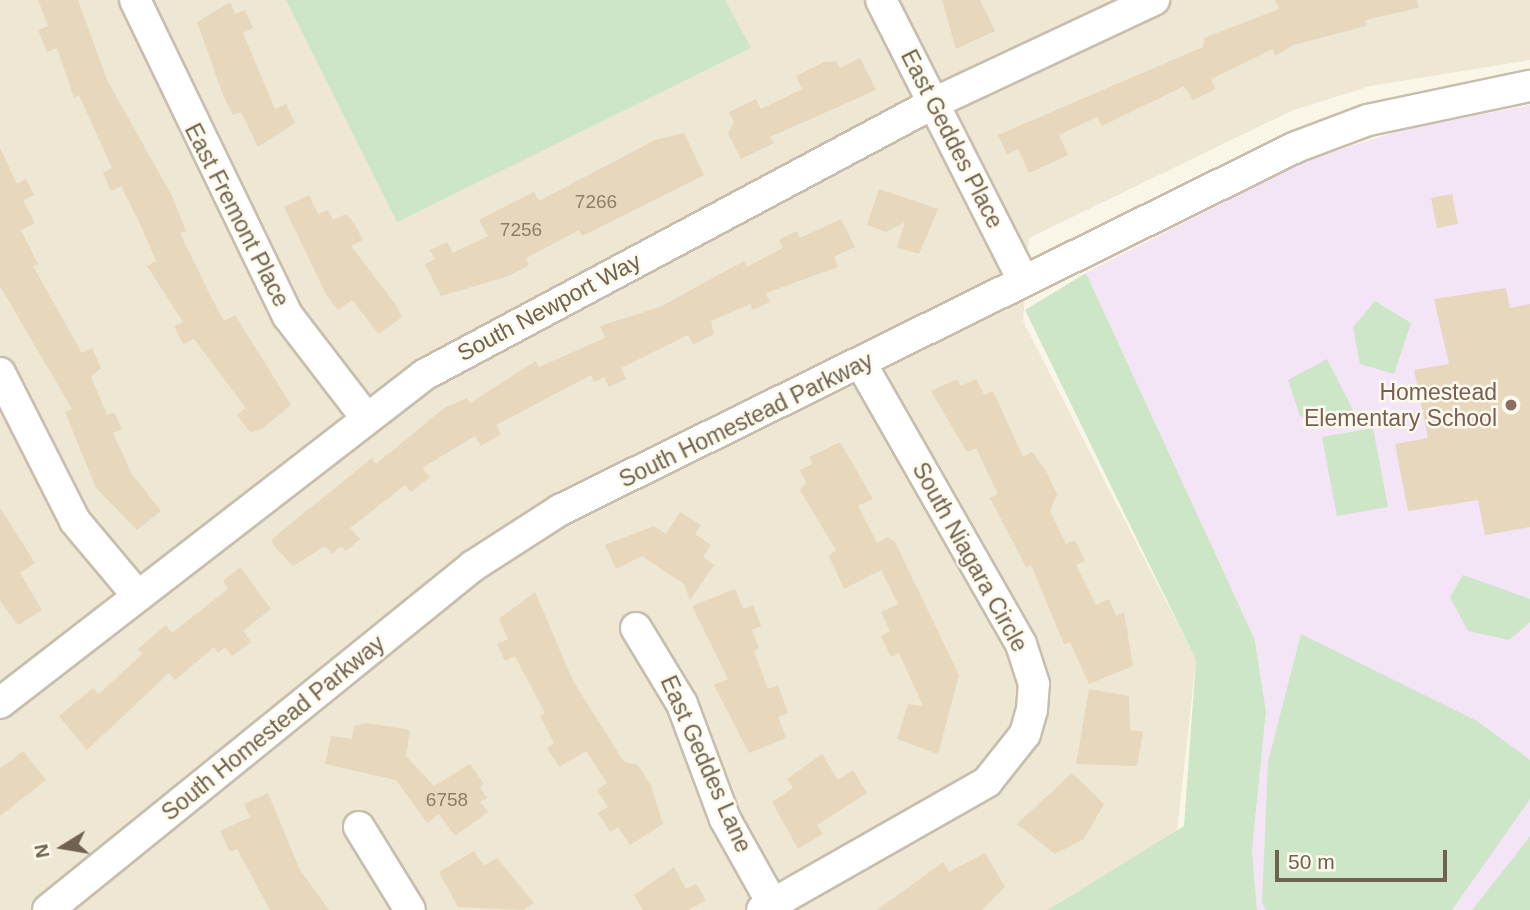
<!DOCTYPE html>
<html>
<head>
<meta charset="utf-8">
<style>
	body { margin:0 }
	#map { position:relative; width:1530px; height:910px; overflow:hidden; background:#faf6e7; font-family:Helvetica,sans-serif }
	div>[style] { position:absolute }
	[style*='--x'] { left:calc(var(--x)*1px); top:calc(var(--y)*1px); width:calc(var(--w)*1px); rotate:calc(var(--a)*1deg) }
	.residential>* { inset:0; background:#ede7d4 }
	.education>* { inset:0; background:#f3e4f6 }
	.green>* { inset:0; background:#cde6c7 }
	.building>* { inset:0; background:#e7d7bd }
	.roads { filter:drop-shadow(2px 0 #c7bead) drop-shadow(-2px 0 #c7bead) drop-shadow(0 2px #c7bead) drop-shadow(0 -2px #c7bead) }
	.minor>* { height:30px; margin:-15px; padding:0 15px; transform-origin:15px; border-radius:15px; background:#fff }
	.dots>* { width:19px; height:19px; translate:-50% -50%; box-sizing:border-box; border:4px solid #fdfaed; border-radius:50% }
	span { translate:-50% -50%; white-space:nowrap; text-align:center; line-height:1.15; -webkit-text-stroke:5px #fdfaed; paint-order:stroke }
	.number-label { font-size:19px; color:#8e7f6a }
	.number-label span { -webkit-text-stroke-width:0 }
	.street-label { font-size:23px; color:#70624f }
	.education-label { font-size:23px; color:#785e54 }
	.right { translate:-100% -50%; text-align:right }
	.north { position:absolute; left:28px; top:812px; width:70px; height:70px; -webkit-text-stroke:5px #fdfaed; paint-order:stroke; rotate:259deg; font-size:19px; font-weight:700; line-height:28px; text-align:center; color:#70624f }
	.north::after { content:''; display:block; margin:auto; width:24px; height:32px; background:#70624f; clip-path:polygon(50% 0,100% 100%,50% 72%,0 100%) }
	.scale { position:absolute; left:1275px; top:850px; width:172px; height:32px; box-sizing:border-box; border:4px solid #70624f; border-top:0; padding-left:9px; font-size:21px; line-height:24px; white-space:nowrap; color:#70624f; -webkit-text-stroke:5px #fdfaed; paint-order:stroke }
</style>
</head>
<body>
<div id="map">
	<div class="residential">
		<i style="clip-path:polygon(0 0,1530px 0,1530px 60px,1370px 86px,1291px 111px,1029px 238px,1023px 321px,1196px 660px,1177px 831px,1049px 910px,0 910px)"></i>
	</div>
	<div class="education">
		<i style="clip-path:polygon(1530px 105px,1530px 910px,1257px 910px,1252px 850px,1266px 712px,1255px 640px,1086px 273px,1308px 160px,1402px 130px)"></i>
	</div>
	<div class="green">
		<i style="clip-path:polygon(286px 0,725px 0,751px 48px,397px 222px)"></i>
		<i style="clip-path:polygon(1086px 273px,1255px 640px,1266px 712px,1252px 850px,1257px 910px,1048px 910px,1184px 826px,1196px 660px,1025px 310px)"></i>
		<i style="clip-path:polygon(1375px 301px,1411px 323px,1394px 374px,1360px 364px,1353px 327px)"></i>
		<i style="clip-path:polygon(1327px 359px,1356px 416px,1336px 426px,1300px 416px,1288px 380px)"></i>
		<i style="clip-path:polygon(1373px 428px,1388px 507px,1337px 516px,1322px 437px)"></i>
		<i style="clip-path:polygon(1463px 575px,1530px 599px,1530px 622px,1509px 640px,1468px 631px,1450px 597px)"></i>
		<i style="clip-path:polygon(1301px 634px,1477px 721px,1530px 760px,1530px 799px,1452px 910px,1266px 910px,1262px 903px,1268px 762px)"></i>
		<i style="clip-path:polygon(1530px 836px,1530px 910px,1472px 910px,1514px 857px)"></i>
	</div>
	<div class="building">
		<i style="clip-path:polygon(38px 0,78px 0,107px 80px,172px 196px,186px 231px,180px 233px,211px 297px,224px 321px,235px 315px,291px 405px,262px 429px,250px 432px,237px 415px,246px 408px,194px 339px,183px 344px,174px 326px,183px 322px,147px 266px,156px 261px,142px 228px,121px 186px,111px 191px,103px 173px,112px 168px,79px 95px,74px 98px,57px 48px,47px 52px,38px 30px,48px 26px)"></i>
		<i style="clip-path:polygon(942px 0,980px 0,995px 31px,956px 49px)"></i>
		<i style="clip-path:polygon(1275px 0,1417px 0,1418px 8px,1365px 20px,1366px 26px,1293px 45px,1275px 56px,1273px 49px,1211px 79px,1215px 89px,1193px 100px,1184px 86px,1102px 126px,1097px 117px,1059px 135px,1068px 155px,1029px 173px,1018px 149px,1007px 154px,998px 135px,1203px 47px,1204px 38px,1279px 9px)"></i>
		<i style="clip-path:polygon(230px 2px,235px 14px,245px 10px,253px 28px,243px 33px,275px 109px,286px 104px,295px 123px,258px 147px,241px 112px,233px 115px,223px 95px,197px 22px)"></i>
		<i style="clip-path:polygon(860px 58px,876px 90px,770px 137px,774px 143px,741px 159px,728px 133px,734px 122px,729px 112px,756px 99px,761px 109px,802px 89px,796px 76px,824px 62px,836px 61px,840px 68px)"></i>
		<i style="clip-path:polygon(684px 133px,704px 175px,582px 236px,579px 230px,526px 258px,529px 265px,509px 276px,441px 296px,425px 264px,435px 259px,430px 250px,447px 242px,453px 253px,488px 236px,479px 220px,500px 209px,534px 192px,539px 201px,655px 140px)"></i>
		<i style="clip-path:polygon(0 148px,17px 184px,26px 179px,34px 195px,23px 200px,35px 223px,21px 230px,38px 264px,33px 266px,82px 353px,92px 348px,101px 368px,91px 377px,107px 415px,114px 412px,122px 429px,113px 433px,132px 474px,161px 511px,137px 530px,96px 488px,65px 412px,72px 409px,0 286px)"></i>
		<i style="clip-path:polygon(879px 189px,938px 209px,919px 254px,897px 247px,905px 222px,886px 232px,867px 225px)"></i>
		<i style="clip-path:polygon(1452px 194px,1458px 224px,1437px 228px,1431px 198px)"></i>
		<i style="clip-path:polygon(309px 195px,318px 214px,328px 210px,333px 220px,346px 214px,354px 223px,363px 240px,351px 246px,396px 305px,402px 317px,379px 334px,352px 300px,338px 310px,327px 296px,284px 207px)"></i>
		<i style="clip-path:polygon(841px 219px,855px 247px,834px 257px,838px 267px,766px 293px,770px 302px,753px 310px,750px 304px,711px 321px,714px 334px,693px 345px,688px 335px,621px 368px,626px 379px,609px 387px,604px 377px,594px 382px,591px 375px,496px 425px,501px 434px,481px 446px,475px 436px,422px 468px,430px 477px,411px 492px,405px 485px,350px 528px,360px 539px,346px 551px,341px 546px,332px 554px,325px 546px,293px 566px,274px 546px,272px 539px,351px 475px,372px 458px,376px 464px,444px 408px,467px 398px,470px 403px,536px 361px,539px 367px,605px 338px,600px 326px,660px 307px,744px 261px,747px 267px,783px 248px,779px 240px,797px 231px,800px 238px)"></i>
		<i style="clip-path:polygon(1506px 288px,1510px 308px,1530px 304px,1530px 527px,1485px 535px,1478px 500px,1408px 511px,1395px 444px,1428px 438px,1414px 370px,1449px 364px,1434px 299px)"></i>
		<i style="clip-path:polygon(957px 379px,961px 386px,976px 379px,984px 395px,993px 391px,1023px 457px,1032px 452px,1045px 469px,1057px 494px,1050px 511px,1066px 544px,1075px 540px,1085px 561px,1076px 565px,1096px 605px,1109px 599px,1116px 616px,1124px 612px,1133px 666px,1089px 684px,1070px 642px,1064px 644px,1031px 565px,1026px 567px,990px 498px,998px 494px,976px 448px,967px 452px,931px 391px)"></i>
		<i style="clip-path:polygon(840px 442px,873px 499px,858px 506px,877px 543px,888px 537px,895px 542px,959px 675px,938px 754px,897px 739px,908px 704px,923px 706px,899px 653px,891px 657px,881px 636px,890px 631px,881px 612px,898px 604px,881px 570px,844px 589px,829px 556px,836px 550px,800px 490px,806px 482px,800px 470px,812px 464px,809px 457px)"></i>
		<i style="clip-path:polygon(0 508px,35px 563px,20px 573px,42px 610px,18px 625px,0 601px)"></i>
		<i style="clip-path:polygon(680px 512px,701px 525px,695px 534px,711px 545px,703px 557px,714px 565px,690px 600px,684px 584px,642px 556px,616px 569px,605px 545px,654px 526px,666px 534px)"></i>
		<i style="clip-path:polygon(240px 567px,271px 609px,243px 631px,251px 642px,232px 656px,225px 647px,218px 653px,214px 647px,175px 680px,169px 673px,87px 750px,59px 716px,93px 688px,99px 694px,142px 654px,138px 649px,166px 625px,172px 633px,228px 589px,223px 581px)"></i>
		<i style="clip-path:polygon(735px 589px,743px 609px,753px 605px,761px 626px,752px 630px,759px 648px,754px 651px,768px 689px,778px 685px,788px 713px,778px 717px,786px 738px,749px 753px,714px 685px,728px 679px,692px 606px)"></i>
		<i style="clip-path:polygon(535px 592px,573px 681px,624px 762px,638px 765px,651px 786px,663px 824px,630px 845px,618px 827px,610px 832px,598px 813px,608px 807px,597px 790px,607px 783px,586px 751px,559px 767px,547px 748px,554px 743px,540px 716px,545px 713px,515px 656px,505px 661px,497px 644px,508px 639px,499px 619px)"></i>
		<i style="clip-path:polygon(1089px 689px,1129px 696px,1130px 730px,1143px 732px,1137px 766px,1076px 764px)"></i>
		<i style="clip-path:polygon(367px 723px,410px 730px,406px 756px,434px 786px,470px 764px,484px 784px,480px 787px,487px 798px,480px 802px,488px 812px,455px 836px,439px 814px,427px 823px,396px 780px,325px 764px,331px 736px,352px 739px,354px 726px)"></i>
		<i style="clip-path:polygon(23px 751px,46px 780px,0 816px,0 769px)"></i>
		<i style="clip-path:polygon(822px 754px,838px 780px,853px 770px,867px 793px,817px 825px,823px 834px,798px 849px,772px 802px,793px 788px,787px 779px)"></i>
		<i style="clip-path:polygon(1072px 773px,1104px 804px,1084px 839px,1055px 854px,1017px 824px)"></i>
		<i style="clip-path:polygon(268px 793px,300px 870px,329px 910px,270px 910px,237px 849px,230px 852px,220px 831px,250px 817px,244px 804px)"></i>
		<i style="clip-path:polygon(474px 851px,484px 866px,497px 858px,534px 903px,523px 910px,458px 907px,439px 872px)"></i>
		<i style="clip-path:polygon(985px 853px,1005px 887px,982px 910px,877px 910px,943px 862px,949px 872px)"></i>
		<i style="clip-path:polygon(674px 867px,686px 889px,696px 884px,706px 900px,688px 910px,643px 910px,634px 895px)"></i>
	</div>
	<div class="roads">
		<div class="minor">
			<i style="--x:135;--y:0;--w:351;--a:64.2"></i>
			<i style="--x:288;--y:316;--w:125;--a:52.5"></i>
			<i style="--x:881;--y:0;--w:312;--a:63.1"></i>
			<i style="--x:0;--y:373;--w:166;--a:63.1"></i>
			<i style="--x:75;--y:521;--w:98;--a:50"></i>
			<i style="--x:636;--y:628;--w:89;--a:58.8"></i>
			<i style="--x:682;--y:704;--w:123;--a:69.5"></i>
			<i style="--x:725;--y:819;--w:96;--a:60.8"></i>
			<i style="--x:0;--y:703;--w:536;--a:-37.72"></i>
			<i style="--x:424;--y:375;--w:580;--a:-28.07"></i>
			<i style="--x:936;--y:102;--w:241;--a:-25.1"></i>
			<i style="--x:359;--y:827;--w:97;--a:58.4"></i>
			<i style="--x:48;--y:910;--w:547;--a:-38.99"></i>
			<i style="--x:473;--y:566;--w:103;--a:-32.8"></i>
			<i style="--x:560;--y:510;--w:821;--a:-26.25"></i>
			<i style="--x:1296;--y:147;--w:77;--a:-20.6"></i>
			<i style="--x:1368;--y:120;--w:166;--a:-11.9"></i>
			<i style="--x:762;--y:910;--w:259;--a:-29.6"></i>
			<i style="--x:987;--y:782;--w:61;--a:-51.6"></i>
			<i style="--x:1025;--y:734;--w:25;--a:-74"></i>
			<i style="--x:1032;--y:710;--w:26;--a:-86"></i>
			<i style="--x:1034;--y:684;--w:42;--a:-108"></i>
			<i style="--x:1021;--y:644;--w:322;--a:-119.7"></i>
		</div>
	</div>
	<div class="dots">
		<i style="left:1511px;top:405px;background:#8d6e63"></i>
	</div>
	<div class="number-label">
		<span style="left:596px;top:202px">7266</span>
		<span style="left:521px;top:230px">7256</span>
		<span style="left:447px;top:800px">6758</span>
	</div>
	<div class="street-label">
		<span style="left:952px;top:139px;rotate:63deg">East Geddes Place</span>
		<span style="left:237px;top:215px;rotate:63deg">East Fremont Place</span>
		<span style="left:549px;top:307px;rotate:-28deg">South Newport Way</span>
		<span style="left:746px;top:420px;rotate:-26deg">South Homestead Parkway</span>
		<span style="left:970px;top:557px;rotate:61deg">South Niagara Circle</span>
		<span style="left:273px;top:728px;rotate:-39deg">South Homestead Parkway</span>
		<span style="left:706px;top:764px;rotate:66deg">East Geddes Lane</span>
	</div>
	<div class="education-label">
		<span class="right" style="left:1497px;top:405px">Homestead<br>Elementary School</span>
	</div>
	<div class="north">N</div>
	<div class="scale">50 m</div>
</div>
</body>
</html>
